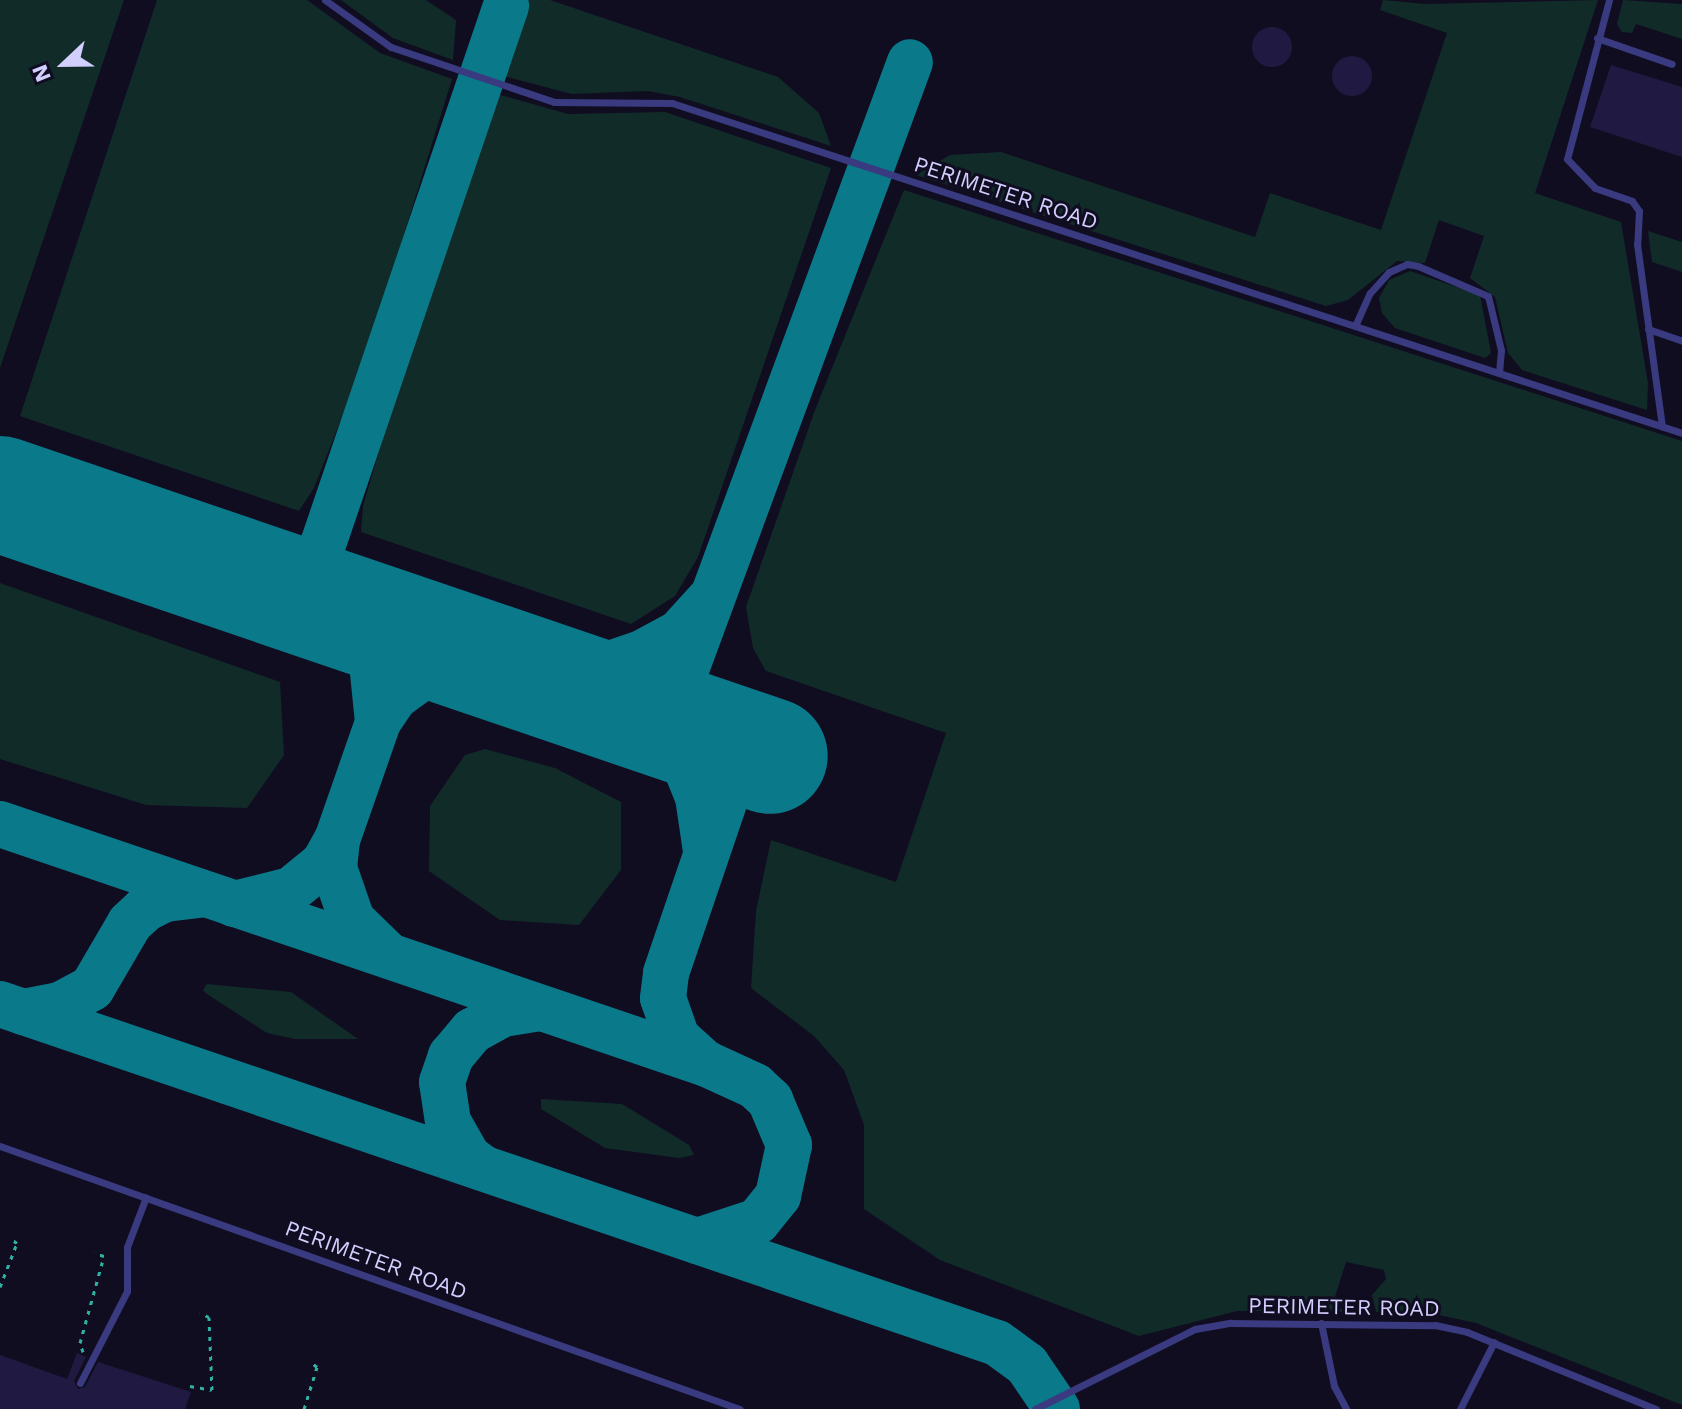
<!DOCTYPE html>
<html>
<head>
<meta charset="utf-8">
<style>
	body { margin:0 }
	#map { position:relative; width:1682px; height:1409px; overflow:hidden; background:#100d21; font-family:"Work Sans",sans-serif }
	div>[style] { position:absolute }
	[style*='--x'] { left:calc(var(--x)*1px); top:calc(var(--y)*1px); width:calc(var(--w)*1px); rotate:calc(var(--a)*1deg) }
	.green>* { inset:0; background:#112b29 }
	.taxiway>* { height:46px; margin:-23px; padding:0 23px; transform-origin:23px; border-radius:23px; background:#0a7a8b }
	.runway>* { height:116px; margin:-58px; padding:0 58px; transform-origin:58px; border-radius:58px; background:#0a7a8b }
	.building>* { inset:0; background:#201a42 }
	.round { border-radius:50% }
	.path>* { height:3px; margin-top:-1.5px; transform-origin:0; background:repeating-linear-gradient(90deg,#30b1a3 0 4px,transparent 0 10px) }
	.service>* { height:7px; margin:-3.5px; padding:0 3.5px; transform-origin:3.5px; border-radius:3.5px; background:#393a7f }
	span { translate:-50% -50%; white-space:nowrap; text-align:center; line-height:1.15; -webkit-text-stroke:6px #100d21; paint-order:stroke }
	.street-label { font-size:22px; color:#d2cefe }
	.north { position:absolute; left:24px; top:24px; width:80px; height:80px; -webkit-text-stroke:6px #100d21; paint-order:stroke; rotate:248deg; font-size:22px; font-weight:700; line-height:32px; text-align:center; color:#d2cefe }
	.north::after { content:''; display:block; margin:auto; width:28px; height:36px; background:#d2cefe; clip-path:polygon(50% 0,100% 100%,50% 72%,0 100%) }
</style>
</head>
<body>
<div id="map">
	<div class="green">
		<i style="clip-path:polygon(0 0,124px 0,0 368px)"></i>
		<i style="clip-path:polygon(157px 0,307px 0,380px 53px,452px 79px,367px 354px,314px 488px,299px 511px,20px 416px)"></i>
		<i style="clip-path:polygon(341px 0,426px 0,456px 20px,453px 60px,393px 38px)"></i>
		<i style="clip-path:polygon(529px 0,550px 0,778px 77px,819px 113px,831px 146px,680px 97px,648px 91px,572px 94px,503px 76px)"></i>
		<i style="clip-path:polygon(1383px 0,1425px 4px,1598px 0,1535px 193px,1621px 222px,1648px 383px,1647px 410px,1522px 370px,1508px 353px,1495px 297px,1470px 278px,1484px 236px,1439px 220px,1425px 263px,1397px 261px,1348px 300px,1326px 306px,916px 175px,950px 155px,1001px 152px,1255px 237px,1270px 193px,1381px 230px,1447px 33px,1380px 10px)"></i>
		<i style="clip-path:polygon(1623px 0,1682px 4px,1682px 39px,1636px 24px,1632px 33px,1622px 32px,1617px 24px)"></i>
		<i style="clip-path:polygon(497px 94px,568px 114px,665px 112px,831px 168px,698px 557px,675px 596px,631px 624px,361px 532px,363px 506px,400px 380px)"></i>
		<i style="clip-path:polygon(904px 190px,1682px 441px,1682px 1405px,1476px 1323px,1434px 1314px,1376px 1312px,1372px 1295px,1386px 1279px,1384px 1270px,1346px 1262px,1332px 1306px,1352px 1312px,1237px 1311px,1139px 1336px,940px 1260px,864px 1209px,864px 1125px,844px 1070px,814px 1036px,751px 988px,756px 911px,771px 840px,896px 882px,946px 733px,766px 671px,753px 648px,746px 607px,815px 410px)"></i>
		<i style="clip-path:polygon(1648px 231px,1682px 242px,1682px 272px,1652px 262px)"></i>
		<i style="clip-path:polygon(1410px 271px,1480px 295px,1491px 353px,1485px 358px,1395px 328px,1382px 313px,1379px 298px,1389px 280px)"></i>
		<i style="clip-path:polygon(0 583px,280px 682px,284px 755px,247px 808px,146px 805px,0 759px)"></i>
		<i style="clip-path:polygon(485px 749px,555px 768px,621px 802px,621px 870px,579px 925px,500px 920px,429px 871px,430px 806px,465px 755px)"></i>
		<i style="clip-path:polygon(207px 984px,291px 992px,358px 1039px,295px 1039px,267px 1033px,207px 994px,203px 990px)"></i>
		<i style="clip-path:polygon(541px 1099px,622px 1104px,689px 1145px,694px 1155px,679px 1158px,605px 1148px,541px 1109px)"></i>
	</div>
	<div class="taxiway">
		<i style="--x:239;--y:576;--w:50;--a:4.6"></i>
		<i style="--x:289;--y:580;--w:18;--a:-27"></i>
		<i style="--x:305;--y:572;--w:24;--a:-52"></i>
		<i style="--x:320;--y:553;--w:578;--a:-71.22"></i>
		<i style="--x:321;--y:603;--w:53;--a:42.7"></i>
		<i style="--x:360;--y:639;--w:27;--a:63"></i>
		<i style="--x:372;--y:663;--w:59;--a:84.2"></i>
		<i style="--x:539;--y:678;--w:44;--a:-6.5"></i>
		<i style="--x:583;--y:673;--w:62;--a:-18.7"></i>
		<i style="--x:642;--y:653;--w:42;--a:-28.4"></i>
		<i style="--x:679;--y:633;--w:43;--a:-47.8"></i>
		<i style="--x:637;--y:711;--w:32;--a:39"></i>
		<i style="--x:662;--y:731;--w:36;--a:54"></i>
		<i style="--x:683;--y:760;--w:40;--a:68"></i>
		<i style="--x:698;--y:797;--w:55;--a:81.6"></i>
		<i style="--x:667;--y:721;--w:702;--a:-69.76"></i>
		<i style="--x:0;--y:824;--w:747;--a:18.75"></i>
		<i style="--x:707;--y:1064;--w:53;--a:24.6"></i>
		<i style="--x:755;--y:1086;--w:21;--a:43"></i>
		<i style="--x:770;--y:1100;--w:49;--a:67.1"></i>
		<i style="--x:789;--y:1145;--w:52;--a:102.2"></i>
		<i style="--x:778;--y:1196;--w:32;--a:129"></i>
		<i style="--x:758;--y:1221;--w:64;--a:161.8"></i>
		<i style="--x:234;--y:904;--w:59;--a:-13.8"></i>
		<i style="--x:291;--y:890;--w:43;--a:-39.3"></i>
		<i style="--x:324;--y:863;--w:26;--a:-61"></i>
		<i style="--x:386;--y:953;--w:47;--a:-135.9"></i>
		<i style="--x:352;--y:920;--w:55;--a:-109.1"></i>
		<i style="--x:334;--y:868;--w:28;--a:-84"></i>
		<i style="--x:337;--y:840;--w:125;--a:-70.8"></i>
		<i style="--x:378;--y:722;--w:30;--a:-56"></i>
		<i style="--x:395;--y:697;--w:29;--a:-36"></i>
		<i style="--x:418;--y:680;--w:45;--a:-19.7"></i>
		<i style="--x:460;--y:665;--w:33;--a:-5"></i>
		<i style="--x:0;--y:1004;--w:1053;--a:18.78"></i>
		<i style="--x:997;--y:1343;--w:37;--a:36"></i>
		<i style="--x:1027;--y:1365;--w:53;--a:55.7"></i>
		<i style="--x:23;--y:1012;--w:38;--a:-11"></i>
		<i style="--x:60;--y:1005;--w:36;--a:-28"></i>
		<i style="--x:92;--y:988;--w:75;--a:-59.7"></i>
		<i style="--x:130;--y:923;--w:21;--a:-43"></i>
		<i style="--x:145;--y:909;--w:22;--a:-27"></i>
		<i style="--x:165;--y:899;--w:40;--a:-7.1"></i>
		<i style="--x:705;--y:1063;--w:38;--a:-138"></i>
		<i style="--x:677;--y:1038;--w:42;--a:-109.3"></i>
		<i style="--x:663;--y:998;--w:25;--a:-83"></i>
		<i style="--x:666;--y:973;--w:239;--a:-71.2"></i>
		<i style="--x:483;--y:1168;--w:19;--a:-144"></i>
		<i style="--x:468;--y:1157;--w:40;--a:-119.7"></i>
		<i style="--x:448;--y:1122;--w:40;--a:-98.5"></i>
		<i style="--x:442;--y:1082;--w:28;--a:-71"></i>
		<i style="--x:451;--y:1056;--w:33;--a:-50"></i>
		<i style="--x:472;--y:1031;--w:35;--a:-29"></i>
		<i style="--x:503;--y:1014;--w:36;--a:-9"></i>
	</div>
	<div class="runway">
		<i style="--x:0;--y:494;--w:813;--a:18.79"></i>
	</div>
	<div class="building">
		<i class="round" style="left:1252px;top:27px;width:40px;height:40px"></i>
		<i class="round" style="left:1332px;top:56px;width:40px;height:40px"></i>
		<i style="clip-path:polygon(1611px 65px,1682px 87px,1682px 157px,1590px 127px)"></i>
		<i style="clip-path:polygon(77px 1353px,86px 1357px,74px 1381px,78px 1389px,85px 1387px,98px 1362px,191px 1392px,185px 1409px,0 1409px,0 1355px,67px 1379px)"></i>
	</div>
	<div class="path">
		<i style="--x:0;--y:1287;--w:47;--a:-68.9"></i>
		<i style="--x:17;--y:1243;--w:7;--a:-146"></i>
		<i style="--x:83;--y:1352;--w:9;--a:-108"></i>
		<i style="--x:80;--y:1343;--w:90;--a:-74.6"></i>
		<i style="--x:104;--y:1256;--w:10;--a:-163"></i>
		<i style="--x:190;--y:1386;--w:22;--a:10"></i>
		<i style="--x:212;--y:1390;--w:73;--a:-92.4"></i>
		<i style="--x:209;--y:1317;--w:10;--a:-156"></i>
		<i style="--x:304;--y:1409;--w:44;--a:-72.8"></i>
		<i style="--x:317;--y:1367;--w:8;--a:-140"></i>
	</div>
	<div class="service">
		<i style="--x:325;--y:0;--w:81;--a:35.5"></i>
		<i style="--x:391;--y:47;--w:172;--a:18.6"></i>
		<i style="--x:554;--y:102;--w:118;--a:0.5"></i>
		<i style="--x:672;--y:103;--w:1063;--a:18.09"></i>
		<i style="--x:1609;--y:0;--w:164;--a:104.8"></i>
		<i style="--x:1567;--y:159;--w:40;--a:46"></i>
		<i style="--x:1595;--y:188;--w:39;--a:19"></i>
		<i style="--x:1632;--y:201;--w:12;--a:55"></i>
		<i style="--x:1639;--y:211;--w:33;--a:93"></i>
		<i style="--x:1637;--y:244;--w:184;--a:82.2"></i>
		<i style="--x:1597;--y:38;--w:79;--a:19.1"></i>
		<i style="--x:1355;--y:326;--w:36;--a:-66"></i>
		<i style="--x:1370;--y:293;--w:28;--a:-48"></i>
		<i style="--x:1389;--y:272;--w:20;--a:-24"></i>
		<i style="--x:1407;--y:264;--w:11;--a:10"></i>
		<i style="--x:1418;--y:266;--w:76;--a:23.2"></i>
		<i style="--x:1488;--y:296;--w:56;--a:76.5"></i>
		<i style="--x:1501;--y:350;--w:23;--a:95"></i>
		<i style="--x:1648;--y:329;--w:36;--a:19"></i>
		<i style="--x:0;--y:1146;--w:785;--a:19.57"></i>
		<i style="--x:1321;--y:1323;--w:64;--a:78.3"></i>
		<i style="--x:1334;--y:1386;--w:26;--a:62"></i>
		<i style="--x:80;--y:1383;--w:103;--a:-62.9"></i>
		<i style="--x:127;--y:1291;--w:44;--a:-90"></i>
		<i style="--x:127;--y:1247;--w:53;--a:-69.2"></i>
		<i style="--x:1035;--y:1409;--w:179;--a:-26.6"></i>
		<i style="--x:1195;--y:1329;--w:36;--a:-10"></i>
		<i style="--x:1230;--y:1323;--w:205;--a:0.6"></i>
		<i style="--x:1435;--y:1325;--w:33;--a:12"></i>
		<i style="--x:1467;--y:1332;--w:204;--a:22.2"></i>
		<i style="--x:1460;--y:1409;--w:75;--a:-63.1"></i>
	</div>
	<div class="street-label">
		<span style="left:1006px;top:193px;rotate:18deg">PERIMETER ROAD</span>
		<span style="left:376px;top:1260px;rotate:20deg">PERIMETER ROAD</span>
		<span style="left:1344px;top:1307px;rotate:1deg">PERIMETER ROAD</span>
	</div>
	<div class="north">N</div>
</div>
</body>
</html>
